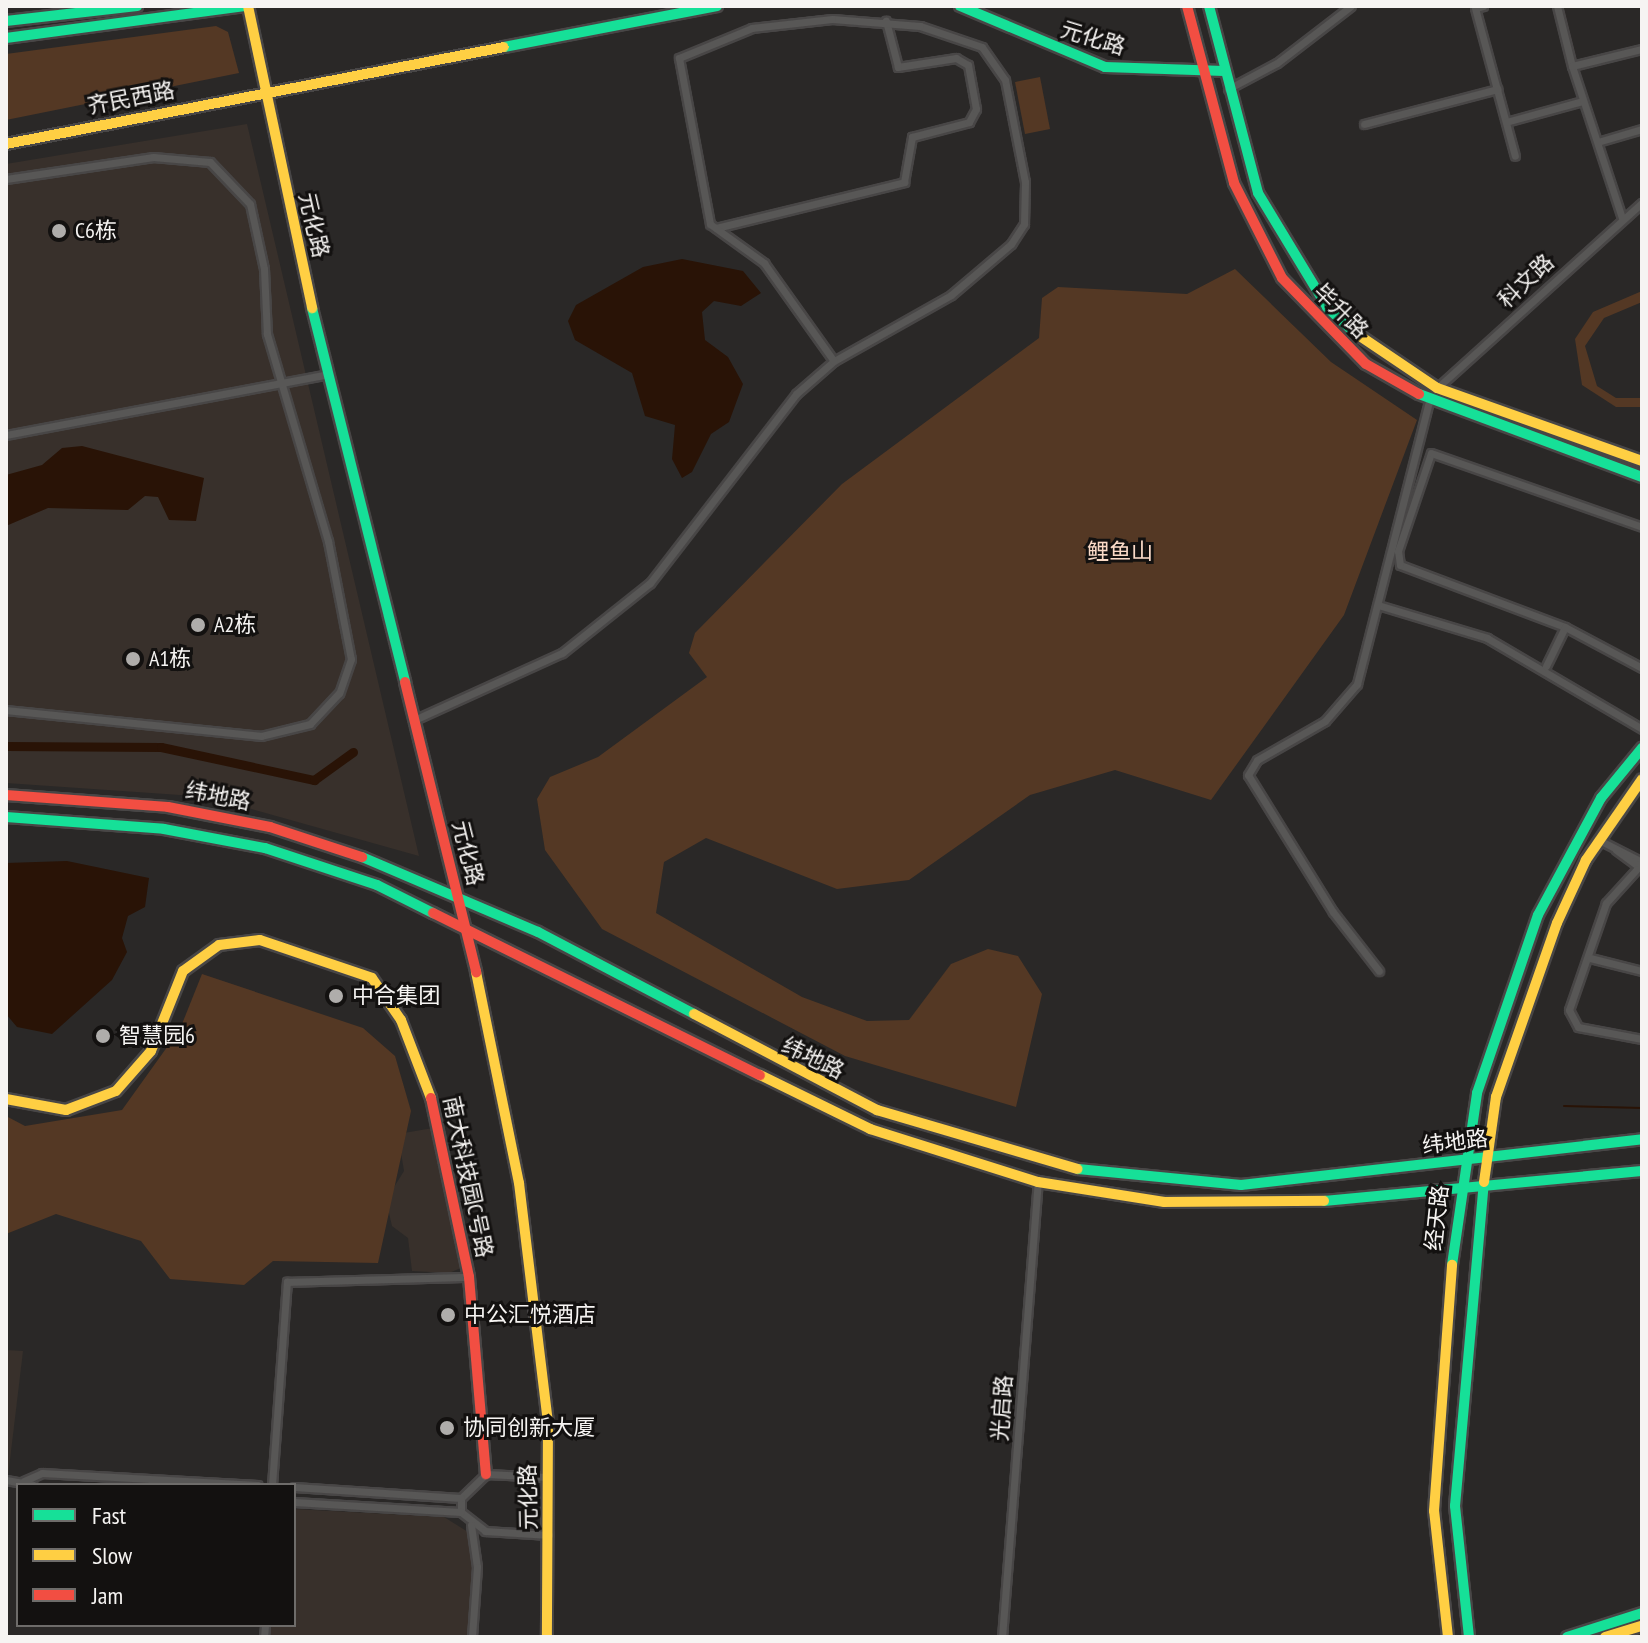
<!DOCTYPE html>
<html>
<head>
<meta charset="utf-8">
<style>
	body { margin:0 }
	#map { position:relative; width:1648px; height:1643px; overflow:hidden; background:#2a2827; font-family:"PT Sans Narrow","Noto Sans SC",sans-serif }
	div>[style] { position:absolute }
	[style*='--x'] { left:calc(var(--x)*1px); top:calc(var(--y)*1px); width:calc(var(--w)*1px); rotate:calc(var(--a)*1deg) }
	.built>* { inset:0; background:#38302b }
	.green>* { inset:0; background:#543824 }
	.water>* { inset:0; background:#291306 }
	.stream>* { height:2px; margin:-1px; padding:0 1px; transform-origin:1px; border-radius:1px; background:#291306 }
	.canal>* { height:9px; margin:-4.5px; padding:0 4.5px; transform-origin:4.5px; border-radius:4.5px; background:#291306 }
	.roads { filter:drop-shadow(2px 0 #484646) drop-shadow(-2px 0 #484646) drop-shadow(0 2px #484646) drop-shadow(0 -2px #484646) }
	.street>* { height:7px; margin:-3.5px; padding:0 3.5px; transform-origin:3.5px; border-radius:3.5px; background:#585756 }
	.fast>* { height:10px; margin:-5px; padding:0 5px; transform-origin:5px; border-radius:5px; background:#16e098 }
	.slow>* { height:10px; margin:-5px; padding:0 5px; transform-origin:5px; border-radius:5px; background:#ffcf43 }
	.jam>* { height:10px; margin:-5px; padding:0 5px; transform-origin:5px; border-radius:5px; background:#f24e42 }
	.dots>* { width:22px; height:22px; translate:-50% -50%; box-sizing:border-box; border:4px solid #131110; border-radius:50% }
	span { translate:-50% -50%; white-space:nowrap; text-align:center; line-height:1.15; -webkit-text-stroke:6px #131110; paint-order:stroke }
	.street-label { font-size:22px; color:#f6f4f2 }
	.poi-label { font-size:22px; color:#f6f4f2 }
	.left { translate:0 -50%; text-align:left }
	.park-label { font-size:22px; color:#fadac7 }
	.frame { position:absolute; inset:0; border:8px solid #f6f4f2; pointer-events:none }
	.legend { position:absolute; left:16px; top:1483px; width:280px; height:144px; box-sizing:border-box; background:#131110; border:2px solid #6e6c6a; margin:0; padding:10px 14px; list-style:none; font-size:24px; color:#f6f4f2 }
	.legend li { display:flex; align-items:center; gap:16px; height:40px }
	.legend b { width:40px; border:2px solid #6e6c6a }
</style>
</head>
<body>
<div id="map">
	<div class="built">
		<i style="clip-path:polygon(247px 124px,419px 856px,209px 797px,6px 783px,6px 164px)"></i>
		<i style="clip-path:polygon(433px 1128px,461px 1268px,449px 1273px,412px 1271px,408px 1238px,392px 1226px,386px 1200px,404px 1171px,398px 1134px)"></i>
		<i style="clip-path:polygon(6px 1350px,23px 1351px,6px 1493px)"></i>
		<i style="clip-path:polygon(294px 1509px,444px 1517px,468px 1532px,472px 1557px,482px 1558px,477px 1637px,268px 1637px,268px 1625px,294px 1625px)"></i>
	</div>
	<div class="green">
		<i style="clip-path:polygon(216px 26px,228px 32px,239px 73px,6px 120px,6px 54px)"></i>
		<i style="clip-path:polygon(1040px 77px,1050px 129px,1025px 134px,1015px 82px)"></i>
		<i style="clip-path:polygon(1235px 269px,1331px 362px,1417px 420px,1344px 615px,1211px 800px,1115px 770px,1030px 795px,909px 880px,837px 889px,706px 838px,664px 862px,656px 913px,802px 997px,867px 1021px,909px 1020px,951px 964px,988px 949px,1018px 956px,1042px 994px,1016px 1107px,845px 1056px,602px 929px,545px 850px,537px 799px,550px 777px,598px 757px,707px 677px,689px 653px,695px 633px,842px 484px,1039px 338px,1042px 298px,1058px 287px,1187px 294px)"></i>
		<i style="clip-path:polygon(1642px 291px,1642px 302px,1604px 318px,1585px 346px,1597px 386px,1616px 398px,1642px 398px,1642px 407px,1616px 407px,1582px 385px,1575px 339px,1593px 312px)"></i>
		<i style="clip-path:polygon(202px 974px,363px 1028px,395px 1056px,411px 1111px,378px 1263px,273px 1261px,244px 1285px,170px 1279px,141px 1241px,56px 1214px,6px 1234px,6px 1116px,25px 1126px,122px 1110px,180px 1029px)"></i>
	</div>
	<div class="water">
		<i style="clip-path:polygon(682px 259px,743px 271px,761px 293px,741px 306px,714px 301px,702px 312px,705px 340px,728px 357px,743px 384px,729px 422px,711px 434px,692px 472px,682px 478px,672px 459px,675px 425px,645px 416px,632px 373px,575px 340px,568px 321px,576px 305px,643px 267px)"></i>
		<i style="clip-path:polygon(82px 446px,204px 478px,196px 521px,169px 520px,158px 497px,145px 496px,128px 510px,48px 508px,6px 526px,6px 475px,42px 465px,62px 448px)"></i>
		<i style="clip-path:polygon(67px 861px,149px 878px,145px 907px,128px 916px,122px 938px,127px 952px,112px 980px,52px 1034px,17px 1027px,6px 1014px,6px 863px)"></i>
	</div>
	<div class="stream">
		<i style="--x:1564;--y:1106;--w:78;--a:1.5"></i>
	</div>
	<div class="canal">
		<i style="--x:6;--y:746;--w:155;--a:0.4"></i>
		<i style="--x:161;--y:747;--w:157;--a:12.2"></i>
		<i style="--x:314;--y:780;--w:48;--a:-35.7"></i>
	</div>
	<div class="roads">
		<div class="street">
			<i style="--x:1483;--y:6;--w:8;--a:166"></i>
			<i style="--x:1475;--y:8;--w:153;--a:74.9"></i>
			<i style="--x:1557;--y:6;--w:62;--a:76"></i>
			<i style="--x:1228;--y:89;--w:55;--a:-28"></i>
			<i style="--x:1277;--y:63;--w:93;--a:-37.6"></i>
			<i style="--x:1506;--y:122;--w:79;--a:-15.4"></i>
			<i style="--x:1364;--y:124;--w:138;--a:-14.7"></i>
			<i style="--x:1601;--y:141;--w:43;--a:-16.3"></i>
			<i style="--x:6;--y:179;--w:149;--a:-8.5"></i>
			<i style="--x:153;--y:157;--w:57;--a:5"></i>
			<i style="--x:210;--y:162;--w:58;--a:46.4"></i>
			<i style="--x:250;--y:204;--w:66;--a:77.8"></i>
			<i style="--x:264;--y:269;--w:65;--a:87.4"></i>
			<i style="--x:267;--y:334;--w:216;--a:73.6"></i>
			<i style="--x:328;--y:541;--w:120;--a:79"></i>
			<i style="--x:351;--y:659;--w:36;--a:109"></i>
			<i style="--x:339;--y:693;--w:42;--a:133.1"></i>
			<i style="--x:310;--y:724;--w:50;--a:166.2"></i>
			<i style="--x:261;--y:736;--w:256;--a:-174.2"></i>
			<i style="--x:1622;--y:218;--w:160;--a:-108.2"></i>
			<i style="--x:1572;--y:66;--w:72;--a:-13.7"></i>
			<i style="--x:716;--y:228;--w:194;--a:-13.7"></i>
			<i style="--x:904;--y:182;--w:46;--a:-79.9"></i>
			<i style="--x:912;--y:137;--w:59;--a:-14.7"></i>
			<i style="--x:969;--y:122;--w:15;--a:-62"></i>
			<i style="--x:976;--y:109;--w:45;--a:-100.3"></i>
			<i style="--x:968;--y:65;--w:14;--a:-150"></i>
			<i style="--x:956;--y:58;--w:59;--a:171.2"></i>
			<i style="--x:898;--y:67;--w:48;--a:-104.6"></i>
			<i style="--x:1437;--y:388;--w:276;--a:-42.1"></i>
			<i style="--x:6;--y:435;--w:328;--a:-10.7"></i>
			<i style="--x:1378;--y:605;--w:114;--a:16.8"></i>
			<i style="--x:1487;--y:638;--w:180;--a:30.4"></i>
			<i style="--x:1565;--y:627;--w:176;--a:-159.4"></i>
			<i style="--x:1400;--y:565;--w:14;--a:-98"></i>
			<i style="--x:1398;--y:551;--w:103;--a:-71.4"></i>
			<i style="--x:1431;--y:453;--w:224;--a:19.3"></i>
			<i style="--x:1546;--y:666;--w:43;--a:-64"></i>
			<i style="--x:1565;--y:627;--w:87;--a:28"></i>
			<i style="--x:414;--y:720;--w:162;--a:-24.4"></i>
			<i style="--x:562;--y:653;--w:112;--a:-38.5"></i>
			<i style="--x:650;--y:583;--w:239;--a:-52.3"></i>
			<i style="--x:796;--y:394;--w:50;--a:-41"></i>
			<i style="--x:834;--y:361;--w:134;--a:-29.4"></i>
			<i style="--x:951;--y:295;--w:79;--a:-40.4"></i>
			<i style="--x:1011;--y:244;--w:24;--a:-57"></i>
			<i style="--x:1024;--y:224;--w:42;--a:-88.6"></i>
			<i style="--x:1025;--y:182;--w:104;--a:-101.1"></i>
			<i style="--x:1005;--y:80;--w:40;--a:-124.9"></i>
			<i style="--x:982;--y:47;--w:65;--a:-161.3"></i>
			<i style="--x:920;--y:26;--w:88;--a:-175.5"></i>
			<i style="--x:832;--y:19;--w:81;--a:173.6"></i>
			<i style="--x:752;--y:28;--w:79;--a:157.7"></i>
			<i style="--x:679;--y:58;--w:169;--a:79.4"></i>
			<i style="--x:710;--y:224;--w:67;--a:35.8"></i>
			<i style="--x:764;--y:263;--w:120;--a:54.5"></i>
			<i style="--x:1599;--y:840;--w:48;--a:27.1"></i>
			<i style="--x:1616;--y:850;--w:32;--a:36"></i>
			<i style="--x:1636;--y:870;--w:45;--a:132.3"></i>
			<i style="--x:1606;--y:903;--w:113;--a:109.1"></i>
			<i style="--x:1569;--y:1010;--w:19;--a:62"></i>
			<i style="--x:1578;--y:1027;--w:65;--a:10.6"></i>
			<i style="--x:1590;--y:958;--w:54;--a:14"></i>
			<i style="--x:1379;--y:971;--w:75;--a:-127.9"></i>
			<i style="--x:1333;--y:912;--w:161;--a:-121.8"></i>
			<i style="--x:1248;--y:775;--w:17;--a:-59"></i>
			<i style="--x:1257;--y:760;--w:78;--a:-29.8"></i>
			<i style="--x:1325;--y:721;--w:49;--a:-49.1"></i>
			<i style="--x:1357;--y:684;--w:292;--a:-75.7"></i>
			<i style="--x:548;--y:1477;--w:62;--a:-177.2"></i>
			<i style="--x:486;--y:1474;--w:35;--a:136"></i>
			<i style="--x:461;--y:1498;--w:14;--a:90"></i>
			<i style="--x:461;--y:1512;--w:31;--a:38"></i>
			<i style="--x:485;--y:1531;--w:64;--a:3.6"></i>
			<i style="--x:6;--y:1480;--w:27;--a:10"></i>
			<i style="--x:24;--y:1481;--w:20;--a:-24"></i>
			<i style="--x:42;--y:1473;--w:216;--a:3.2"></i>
			<i style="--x:272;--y:1485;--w:204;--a:-85.8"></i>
			<i style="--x:287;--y:1282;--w:182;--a:-1.6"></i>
			<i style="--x:294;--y:1487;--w:167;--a:3.8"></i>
			<i style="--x:294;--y:1502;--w:167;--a:3.4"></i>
			<i style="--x:471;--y:1525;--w:42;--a:81.9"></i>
			<i style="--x:477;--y:1567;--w:70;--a:94.1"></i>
			<i style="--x:264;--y:1637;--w:12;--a:-85"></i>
			<i style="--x:1002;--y:1637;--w:456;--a:-85.5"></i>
		</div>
		<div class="fast">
			<i style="--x:960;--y:6;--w:157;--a:22.8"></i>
			<i style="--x:1105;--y:67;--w:119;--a:1.9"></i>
			<i style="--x:1209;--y:6;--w:193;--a:75.3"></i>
			<i style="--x:1258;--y:193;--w:133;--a:58.8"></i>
			<i style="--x:1327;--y:307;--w:37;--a:43"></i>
			<i style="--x:6;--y:21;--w:132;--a:-6.5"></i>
			<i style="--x:6;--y:38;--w:241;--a:-7.6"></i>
			<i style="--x:504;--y:47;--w:217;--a:-10.9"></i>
			<i style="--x:312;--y:308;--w:385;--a:76"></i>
			<i style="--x:1419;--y:394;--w:238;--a:20.4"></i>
			<i style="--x:6;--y:817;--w:158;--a:4.3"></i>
			<i style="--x:164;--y:829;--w:103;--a:10.7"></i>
			<i style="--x:265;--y:848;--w:118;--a:18.3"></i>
			<i style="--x:377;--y:885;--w:63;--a:26.6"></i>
			<i style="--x:362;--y:857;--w:191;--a:23.1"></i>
			<i style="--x:538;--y:932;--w:176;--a:27.7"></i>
			<i style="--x:1078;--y:1169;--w:164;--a:5.6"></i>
			<i style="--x:1241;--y:1185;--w:404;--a:-6.5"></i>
			<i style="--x:1324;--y:1201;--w:319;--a:-5.4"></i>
			<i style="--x:1452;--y:1265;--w:174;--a:-81.7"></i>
			<i style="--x:1477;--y:1093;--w:188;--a:-71.1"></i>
			<i style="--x:1538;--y:915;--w:133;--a:-61.7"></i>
			<i style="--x:1601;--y:798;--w:65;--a:-50.6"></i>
			<i style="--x:1469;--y:1637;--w:132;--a:-96.1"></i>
			<i style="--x:1455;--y:1506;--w:325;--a:-84.9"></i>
			<i style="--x:1567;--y:1637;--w:79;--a:-17.7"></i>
		</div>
		<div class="slow">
			<i style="--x:248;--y:6;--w:309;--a:78"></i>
			<i style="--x:6;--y:144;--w:507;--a:-11.02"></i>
			<i style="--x:1354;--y:332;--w:100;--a:34"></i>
			<i style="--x:1437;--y:388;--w:218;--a:19.6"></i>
			<i style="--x:476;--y:972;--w:215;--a:78.5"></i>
			<i style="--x:519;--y:1183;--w:243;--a:83.1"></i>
			<i style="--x:548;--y:1424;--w:213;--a:90.3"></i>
			<i style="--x:694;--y:1014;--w:207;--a:27.7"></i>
			<i style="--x:877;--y:1110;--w:209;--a:16.4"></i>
			<i style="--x:760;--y:1075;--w:123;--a:26.1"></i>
			<i style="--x:870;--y:1129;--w:176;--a:17.5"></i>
			<i style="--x:1038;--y:1182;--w:128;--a:9"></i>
			<i style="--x:1164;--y:1202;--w:160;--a:-0.4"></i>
			<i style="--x:6;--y:1099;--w:61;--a:10.4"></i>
			<i style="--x:66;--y:1110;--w:53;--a:-20.8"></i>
			<i style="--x:116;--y:1091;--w:53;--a:-48.8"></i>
			<i style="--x:151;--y:1051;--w:86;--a:-68.2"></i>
			<i style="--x:183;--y:971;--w:44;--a:-35.8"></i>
			<i style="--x:219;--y:945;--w:41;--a:-7"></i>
			<i style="--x:260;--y:940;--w:118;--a:18.7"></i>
			<i style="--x:372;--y:978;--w:51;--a:55.4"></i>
			<i style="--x:401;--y:1020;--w:84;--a:69"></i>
			<i style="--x:1484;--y:1182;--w:86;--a:-82"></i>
			<i style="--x:1496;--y:1097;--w:184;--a:-70.7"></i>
			<i style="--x:1557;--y:923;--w:69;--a:-65.3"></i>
			<i style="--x:1586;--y:860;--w:98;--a:-55.3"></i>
			<i style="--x:1448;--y:1637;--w:127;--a:-96.3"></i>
			<i style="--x:1434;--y:1511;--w:247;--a:-85.8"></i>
			<i style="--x:1605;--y:1637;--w:39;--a:-17"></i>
		</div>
		<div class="jam">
			<i style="--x:1187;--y:6;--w:183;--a:75.1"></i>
			<i style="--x:1234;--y:183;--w:106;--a:63.2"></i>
			<i style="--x:1282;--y:278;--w:120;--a:45.7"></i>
			<i style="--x:1366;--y:364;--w:61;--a:29.5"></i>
			<i style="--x:405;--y:682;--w:299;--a:76.2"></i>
			<i style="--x:6;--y:795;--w:162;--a:4.2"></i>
			<i style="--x:168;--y:807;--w:104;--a:11.1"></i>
			<i style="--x:270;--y:827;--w:97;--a:18.1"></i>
			<i style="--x:433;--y:913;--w:365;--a:26.4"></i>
			<i style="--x:431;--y:1098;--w:183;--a:78"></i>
			<i style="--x:469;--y:1277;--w:198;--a:85.1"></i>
		</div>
	</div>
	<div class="dots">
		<i style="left:59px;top:231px;background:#afadab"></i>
		<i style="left:198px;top:625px;background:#afadab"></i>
		<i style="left:133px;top:659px;background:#afadab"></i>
		<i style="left:336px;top:996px;background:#afadab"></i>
		<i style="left:103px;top:1036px;background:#afadab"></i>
		<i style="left:448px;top:1315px;background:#afadab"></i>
		<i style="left:447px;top:1428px;background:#afadab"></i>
	</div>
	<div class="street-label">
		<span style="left:1093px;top:38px;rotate:17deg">元化路</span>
		<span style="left:131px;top:98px;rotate:-11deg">齐民西路</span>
		<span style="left:314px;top:225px;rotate:77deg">元化路</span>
		<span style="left:1526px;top:281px;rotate:-43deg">科文路</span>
		<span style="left:1341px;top:311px;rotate:45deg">毕升路</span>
		<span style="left:218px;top:796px;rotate:11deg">纬地路</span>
		<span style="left:468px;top:853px;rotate:76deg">元化路</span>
		<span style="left:813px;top:1058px;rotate:26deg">纬地路</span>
		<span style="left:1455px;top:1142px;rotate:-7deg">纬地路</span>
		<span style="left:468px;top:1177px;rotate:78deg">南大科技园C号路</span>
		<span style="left:1437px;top:1218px;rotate:-84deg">经天路</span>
		<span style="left:1002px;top:1408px;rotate:-86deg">光启路</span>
		<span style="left:528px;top:1497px;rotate:-91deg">元化路</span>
	</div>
	<div class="poi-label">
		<span class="left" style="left:75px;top:231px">C6栋</span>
		<span class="left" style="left:214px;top:625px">A2栋</span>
		<span class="left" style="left:149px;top:659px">A1栋</span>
		<span class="left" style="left:352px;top:996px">中合集团</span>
		<span class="left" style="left:119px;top:1036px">智慧园6</span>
		<span class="left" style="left:464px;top:1315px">中公汇悦酒店</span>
		<span class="left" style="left:463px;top:1428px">协同创新大厦</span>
	</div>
	<div class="park-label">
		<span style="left:1120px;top:552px">鲤鱼山</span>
	</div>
	<div class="frame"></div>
	<ul class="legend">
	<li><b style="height:10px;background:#16e098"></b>Fast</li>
	<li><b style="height:10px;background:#ffcf43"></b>Slow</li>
	<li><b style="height:10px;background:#f24e42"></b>Jam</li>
	</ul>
</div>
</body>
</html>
